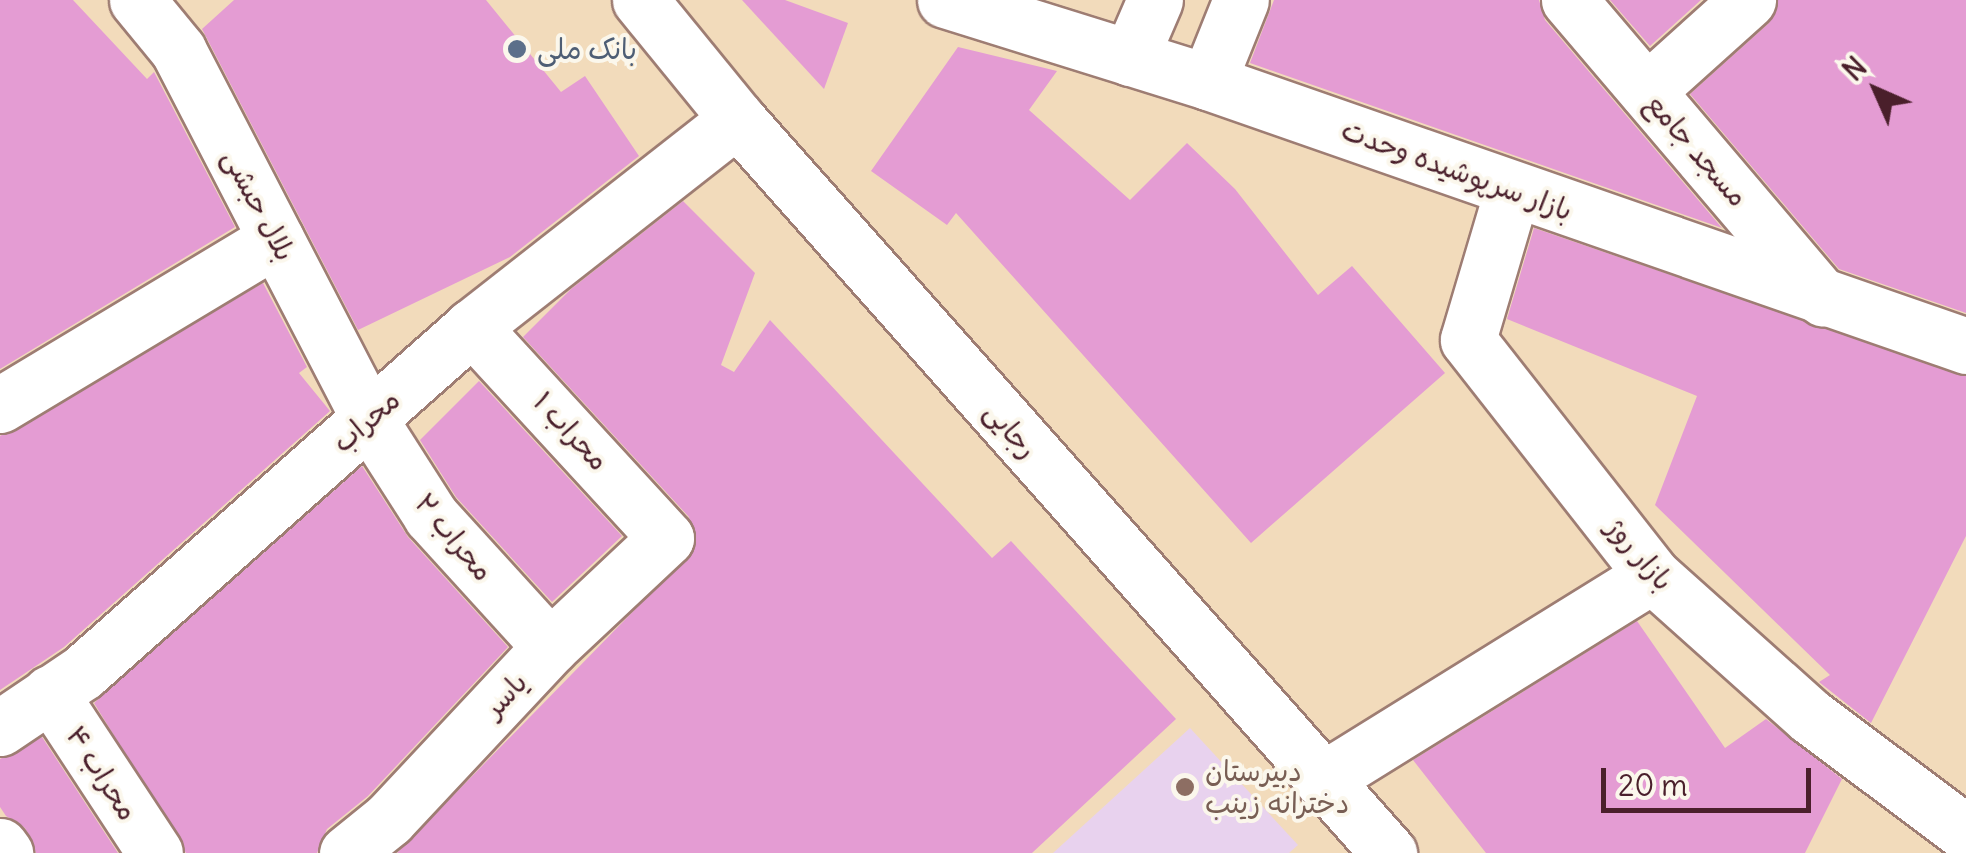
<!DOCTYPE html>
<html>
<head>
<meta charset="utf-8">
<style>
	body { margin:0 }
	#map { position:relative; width:1966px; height:853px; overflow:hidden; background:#f2dbbb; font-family:Delius,"Playpen Sans Arabic",sans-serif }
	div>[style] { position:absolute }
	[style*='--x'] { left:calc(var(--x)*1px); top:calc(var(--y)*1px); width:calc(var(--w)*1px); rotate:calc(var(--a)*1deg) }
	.built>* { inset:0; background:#e8d2ee }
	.building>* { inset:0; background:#e49cd3 }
	.roads { filter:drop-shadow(2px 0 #9e7d73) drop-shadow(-2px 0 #9e7d73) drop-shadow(0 2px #9e7d73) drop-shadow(0 -2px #9e7d73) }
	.minor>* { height:55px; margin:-27.5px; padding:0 27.5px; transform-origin:27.5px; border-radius:27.5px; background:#fff }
	.dots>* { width:28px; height:28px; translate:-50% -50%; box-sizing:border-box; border:5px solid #fbf7ec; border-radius:50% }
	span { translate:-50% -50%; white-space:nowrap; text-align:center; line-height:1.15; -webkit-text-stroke:8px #fbf7ec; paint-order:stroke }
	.service-label { font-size:28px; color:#4e5e75 }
	.left { translate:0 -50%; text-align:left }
	.street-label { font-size:28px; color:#4a1f2b }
	.education-label { font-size:28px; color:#785e54 }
	.north { position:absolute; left:1826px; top:40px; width:100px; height:100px; -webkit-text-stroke:8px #fbf7ec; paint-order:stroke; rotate:315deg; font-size:28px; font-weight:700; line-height:40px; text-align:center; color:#4a1f2b }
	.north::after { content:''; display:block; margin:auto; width:35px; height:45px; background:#4a1f2b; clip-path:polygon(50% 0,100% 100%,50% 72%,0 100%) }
	.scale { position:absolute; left:1601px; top:768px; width:210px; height:45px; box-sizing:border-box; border:5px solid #4a1f2b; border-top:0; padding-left:12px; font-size:30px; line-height:35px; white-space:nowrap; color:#4a1f2b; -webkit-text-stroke:8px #fbf7ec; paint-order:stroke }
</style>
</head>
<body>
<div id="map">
	<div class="built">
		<i style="clip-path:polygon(1190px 728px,1298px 845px,1289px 853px,1053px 853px)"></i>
	</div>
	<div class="building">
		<i style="clip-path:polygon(0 0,73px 0,147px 79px,154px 72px,235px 227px,0 369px)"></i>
		<i style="clip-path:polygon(234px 0,486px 0,561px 92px,585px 76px,639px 156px,510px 257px,358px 330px,202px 29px)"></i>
		<i style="clip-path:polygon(742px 0,785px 0,848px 23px,824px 89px)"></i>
		<i style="clip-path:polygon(1274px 0,1539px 0,1545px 20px,1722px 228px,1250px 63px)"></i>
		<i style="clip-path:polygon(1610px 0,1701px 0,1650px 46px)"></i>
		<i style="clip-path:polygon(1778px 0,1966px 0,1966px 313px,1839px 269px,1690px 94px,1769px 23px)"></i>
		<i style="clip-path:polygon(958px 47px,1057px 71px,1029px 110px,1130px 200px,1187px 143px,1235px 189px,1318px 295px,1352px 266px,1445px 373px,1251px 543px,956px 213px,947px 225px,871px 171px)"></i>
		<i style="clip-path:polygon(683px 201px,755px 273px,721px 365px,734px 372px,770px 320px,992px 558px,1011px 541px,1176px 719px,1032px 853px,397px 853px,695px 548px,689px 517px,523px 337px,571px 289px)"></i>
		<i style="clip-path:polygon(1534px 228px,1966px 376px,1966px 536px,1871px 723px,1819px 682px,1830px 675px,1655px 505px,1697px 396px,1507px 319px)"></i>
		<i style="clip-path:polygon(263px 283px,307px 367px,299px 373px,330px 411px,64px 647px,0 690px,0 436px)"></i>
		<i style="clip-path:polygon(479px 381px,622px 536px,552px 602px,456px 497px,420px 440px)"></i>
		<i style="clip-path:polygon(362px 466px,408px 537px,508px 647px,368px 796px,327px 829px,317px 853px,186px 853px,94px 703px)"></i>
		<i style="clip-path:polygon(1637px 621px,1725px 748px,1766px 719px,1842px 779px,1805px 853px,1486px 853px,1413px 760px)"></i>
		<i style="clip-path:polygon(42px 737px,118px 853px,36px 853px,25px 828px,6px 816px,0 807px,0 759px)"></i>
	</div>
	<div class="roads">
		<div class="minor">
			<i style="--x:137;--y:0;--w:65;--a:50.6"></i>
			<i style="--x:178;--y:50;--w:416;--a:62.6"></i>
			<i style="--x:369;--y:419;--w:115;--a:57.4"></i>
			<i style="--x:431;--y:516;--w:177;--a:47.7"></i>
			<i style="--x:640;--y:0;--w:154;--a:50.8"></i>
			<i style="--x:737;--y:119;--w:982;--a:48.39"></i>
			<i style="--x:945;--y:0;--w:275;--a:17.3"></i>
			<i style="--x:1208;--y:82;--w:803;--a:19.2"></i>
			<i style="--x:1569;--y:0;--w:392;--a:49.6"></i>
			<i style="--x:1130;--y:58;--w:63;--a:-66.7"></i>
			<i style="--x:1208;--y:82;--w:88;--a:-68.1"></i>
			<i style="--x:1647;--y:91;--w:136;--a:-42"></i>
			<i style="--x:1512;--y:191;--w:155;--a:106.5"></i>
			<i style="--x:1468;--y:340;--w:298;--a:51.9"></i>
			<i style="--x:1652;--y:575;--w:213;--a:41.8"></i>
			<i style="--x:1811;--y:717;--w:194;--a:36.8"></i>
			<i style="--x:0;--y:405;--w:322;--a:-31"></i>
			<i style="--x:50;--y:693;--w:191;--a:56.7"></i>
			<i style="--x:0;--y:728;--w:100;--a:-34"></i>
			<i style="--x:83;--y:672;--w:520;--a:-41.57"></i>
			<i style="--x:472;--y:327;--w:337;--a:-38.1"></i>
			<i style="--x:1322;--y:780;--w:388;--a:-31.8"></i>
			<i style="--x:0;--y:846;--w:9;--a:54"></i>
			<i style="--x:347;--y:853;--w:54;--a:-39"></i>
			<i style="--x:389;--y:819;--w:236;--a:-46.9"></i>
			<i style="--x:550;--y:647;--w:159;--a:-43.2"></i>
			<i style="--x:666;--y:538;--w:287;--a:-132.6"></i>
		</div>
	</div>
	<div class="dots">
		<i style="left:517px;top:49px;background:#5c6f8a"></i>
		<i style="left:1185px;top:787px;background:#8d6e63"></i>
	</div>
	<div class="service-label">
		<span class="left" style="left:537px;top:49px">بانک ملی</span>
	</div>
	<div class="street-label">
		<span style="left:1697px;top:150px;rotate:49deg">مسجد جامع</span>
		<span style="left:1457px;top:170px;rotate:20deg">بازار سرپوشیده وحدت</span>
		<span style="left:259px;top:205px;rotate:62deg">بلال حبشی</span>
		<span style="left:366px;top:421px;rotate:-41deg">محراب</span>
		<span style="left:1011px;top:430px;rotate:49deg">رجایی</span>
		<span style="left:571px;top:431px;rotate:47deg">محراب ۱</span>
		<span style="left:454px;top:537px;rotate:50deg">محراب ۲</span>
		<span style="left:1640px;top:554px;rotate:49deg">بازار روژ</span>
		<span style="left:505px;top:695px;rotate:-47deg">یاسر</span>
		<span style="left:102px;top:773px;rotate:57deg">محراب ۴</span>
	</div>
	<div class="education-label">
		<span class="left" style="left:1205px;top:787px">دبیرستان<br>دخترانه زینب</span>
	</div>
	<div class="north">N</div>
	<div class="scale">20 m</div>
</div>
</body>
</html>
